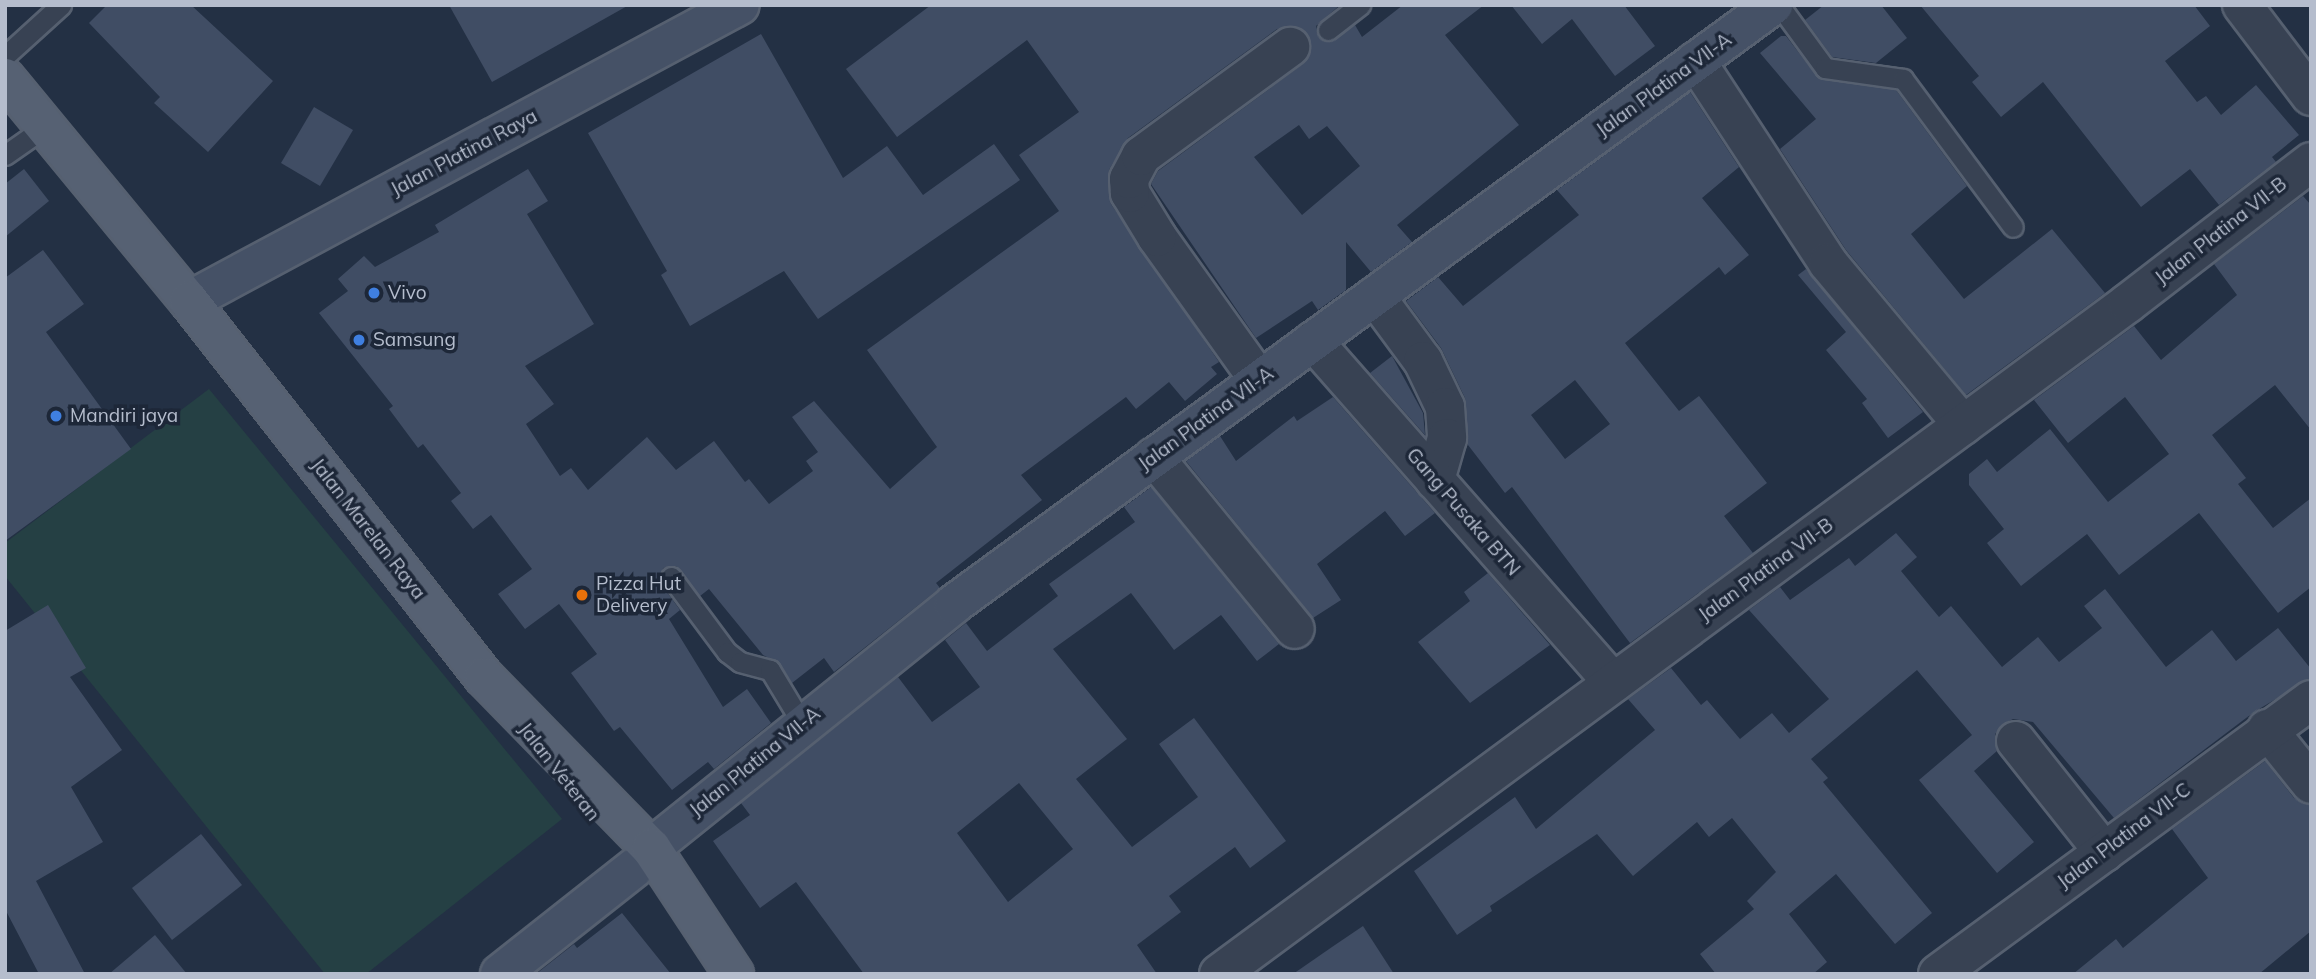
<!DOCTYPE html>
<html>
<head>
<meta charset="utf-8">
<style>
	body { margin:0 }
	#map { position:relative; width:2316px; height:979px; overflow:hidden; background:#233044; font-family:Mulish,sans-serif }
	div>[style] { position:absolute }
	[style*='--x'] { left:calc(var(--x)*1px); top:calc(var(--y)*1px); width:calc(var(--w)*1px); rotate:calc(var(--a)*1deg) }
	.green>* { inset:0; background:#254044 }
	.building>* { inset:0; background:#404d64 }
	.roads { filter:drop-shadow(2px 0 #566070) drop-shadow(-2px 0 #566070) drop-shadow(0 2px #566070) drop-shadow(0 -2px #566070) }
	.lane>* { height:19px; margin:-9.5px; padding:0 9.5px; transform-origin:9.5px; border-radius:9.5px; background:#384253 }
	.street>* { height:38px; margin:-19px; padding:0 19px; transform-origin:19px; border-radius:19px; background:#384253 }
	.secondary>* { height:38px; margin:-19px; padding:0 19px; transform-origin:19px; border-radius:19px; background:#455166 }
	.primary>* { height:38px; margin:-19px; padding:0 19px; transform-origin:19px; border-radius:19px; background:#566173 }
	.dots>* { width:19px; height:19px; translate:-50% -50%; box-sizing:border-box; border:4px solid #1d2738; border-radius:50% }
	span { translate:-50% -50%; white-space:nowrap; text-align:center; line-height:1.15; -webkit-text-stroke:7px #1d2738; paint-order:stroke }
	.street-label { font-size:19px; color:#b5bdcd }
	.poi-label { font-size:19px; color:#b5bdcd }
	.left { translate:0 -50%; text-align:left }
	.frame { position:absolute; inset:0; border:7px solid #b5bdcd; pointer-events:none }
</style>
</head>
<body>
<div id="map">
	<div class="green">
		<i style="clip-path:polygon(209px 389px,562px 819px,366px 974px,325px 974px,5px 576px,5px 543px)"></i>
	</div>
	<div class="building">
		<i style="clip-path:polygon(107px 5px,191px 5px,273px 81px,208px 152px,154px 103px,160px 97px,89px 23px)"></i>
		<i style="clip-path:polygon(449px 5px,629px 5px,492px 82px)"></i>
		<i style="clip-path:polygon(evenodd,931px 5px,1340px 5px,1316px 26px,1319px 38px,1329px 42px,1355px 25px,1362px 37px,1403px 5px,1484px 5px,1445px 35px,1519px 125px,1397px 225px,1412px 242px,1371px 272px,1346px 242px,1346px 290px,1318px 310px,1312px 301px,1256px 338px,1151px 184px,1158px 171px,1303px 64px,1310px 55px,1308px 35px,1298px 27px,1277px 29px,1128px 138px,1109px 170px,1111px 204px,1219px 362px,1211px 367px,1217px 374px,1185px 401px,1169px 382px,1136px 409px,1126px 397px,1021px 475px,1042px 500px,936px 583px,940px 588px,834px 672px,824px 658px,792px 683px,780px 664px,763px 655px,709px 589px,700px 596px,676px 566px,663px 568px,661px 584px,680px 610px,669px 619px,723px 707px,747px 689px,771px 723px,714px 769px,708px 762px,672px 790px,620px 727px,614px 731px,571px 673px,597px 654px,559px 604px,525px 629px,498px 594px,532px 569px,491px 515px,473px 529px,451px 501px,461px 493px,423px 444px,418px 448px,389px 409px,393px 406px,319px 313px,348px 291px,338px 279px,364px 256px,375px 267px,439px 232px,435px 225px,528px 169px,548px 201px,527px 214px,594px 324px,525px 366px,554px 404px,526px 424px,560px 476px,571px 468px,588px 490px,647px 437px,676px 470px,714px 441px,745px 482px,749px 479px,769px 504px,813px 471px,806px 461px,818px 452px,792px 417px,814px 401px,890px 489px,937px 447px,867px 350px,1059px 211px,1019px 155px,1079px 112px,1027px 40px,897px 137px,846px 69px,931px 5px,1299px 125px,1309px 139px,1327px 126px,1360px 166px,1302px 215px,1254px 157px,1299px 125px)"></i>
		<i style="clip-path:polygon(1511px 5px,1624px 5px,1655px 46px,1615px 76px,1572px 19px,1542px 44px)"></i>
		<i style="clip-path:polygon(1824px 5px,1881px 5px,1907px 38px,1876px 63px,1832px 57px,1805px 20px)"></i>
		<i style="clip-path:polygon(1920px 5px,2194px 5px,2210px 26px,2165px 61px,2197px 102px,2206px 96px,2221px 115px,2256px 85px,2299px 135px,2272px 157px,2276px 162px,2219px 205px,2190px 169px,2141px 207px,2043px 82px,2001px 117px,1972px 82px,1979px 76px)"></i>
		<i style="clip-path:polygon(761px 34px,843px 178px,887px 146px,923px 195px,994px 144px,1020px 180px,818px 319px,784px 271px,690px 326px,661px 275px,667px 271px,588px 133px)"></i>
		<i style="clip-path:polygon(1781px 36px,1786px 36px,1819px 79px,1896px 90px,1967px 186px,1911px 234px,1964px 299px,2052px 229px,2105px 293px,1966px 395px,1846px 250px,1780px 149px,1816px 119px,1760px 53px)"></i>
		<i style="clip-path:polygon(evenodd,1690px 92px,1739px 167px,1702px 198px,1749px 255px,1725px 275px,1719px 267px,1625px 343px,1679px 411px,1699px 396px,1767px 483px,1724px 516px,1753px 553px,1630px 643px,1512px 487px,1505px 493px,1468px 445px,1465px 398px,1441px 348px,1406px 301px,1438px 277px,1463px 306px,1579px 215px,1557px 190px,1690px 92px,1575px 380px,1610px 424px,1565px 459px,1531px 415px,1575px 380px)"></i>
		<i style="clip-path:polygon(314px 107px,353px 130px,320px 186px,281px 163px)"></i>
		<i style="clip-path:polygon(24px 169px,49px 201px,5px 237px,5px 184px)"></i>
		<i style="clip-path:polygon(2303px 196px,2311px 205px,2311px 430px,2275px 385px,2212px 435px,2246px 478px,2238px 484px,2273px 528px,2311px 498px,2311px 587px,2278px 613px,2199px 513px,2119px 575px,2087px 534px,2021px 586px,1987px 543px,2004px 529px,1969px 485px,1969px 474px,1987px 459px,1997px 472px,2050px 429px,2108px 502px,2169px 454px,2125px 397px,2068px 443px,2034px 400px,2134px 326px,2161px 360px,2237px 295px,2214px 264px)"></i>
		<i style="clip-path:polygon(43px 250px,84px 304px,46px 332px,131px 449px,5px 541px,5px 278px)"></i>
		<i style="clip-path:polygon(1806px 269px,1923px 412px,1888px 438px,1862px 403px,1867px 399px,1826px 350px,1846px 332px,1798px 275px)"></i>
		<i style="clip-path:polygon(1392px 356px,1423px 413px,1425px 435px,1370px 373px)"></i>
		<i style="clip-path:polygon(1333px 397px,1435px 513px,1405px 536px,1385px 511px,1317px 564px,1341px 600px,1313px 618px,1186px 461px,1220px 436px,1236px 461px,1294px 416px,1297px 421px)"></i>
		<i style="clip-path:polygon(evenodd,1151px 487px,1279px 644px,1257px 661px,1221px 615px,1174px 650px,1131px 593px,1053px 649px,1127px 739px,1076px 779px,1132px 847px,1198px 797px,1159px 744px,1194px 718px,1286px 841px,1250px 868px,1235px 847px,1169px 896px,1181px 912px,1137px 945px,1157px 974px,864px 974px,796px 882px,760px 908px,713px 841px,750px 815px,741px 803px,898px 677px,932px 722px,980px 687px,945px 640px,966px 623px,987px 651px,1058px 596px,1049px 584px,1135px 522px,1124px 507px,1151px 487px,1019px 783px,1073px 849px,1008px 902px,957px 833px,1019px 783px)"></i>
		<i style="clip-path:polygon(1896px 533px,1917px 557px,1901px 571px,1939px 617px,1951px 606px,2002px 667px,2038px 637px,2059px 662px,2102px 628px,2084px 606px,2105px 589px,2166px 667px,2212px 630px,2236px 661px,2278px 628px,2311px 669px,2311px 678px,2254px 712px,2114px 818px,2033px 722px,2013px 719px,2003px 724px,1995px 734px,1997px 751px,1974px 771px,2034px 842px,1997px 873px,1919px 780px,1972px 735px,1917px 670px,1811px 759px,1828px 778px,1823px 782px,1932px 913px,1895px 944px,1836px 874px,1789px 914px,1827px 962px,1813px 974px,1716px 974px,1700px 954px,1754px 909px,1747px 901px,1776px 872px,1732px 818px,1709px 837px,1697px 822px,1633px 876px,1597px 834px,1490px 906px,1492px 911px,1457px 935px,1414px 871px,1515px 797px,1536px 829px,1655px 730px,1628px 699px,1671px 668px,1701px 705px,1707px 700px,1740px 739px,1772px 713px,1789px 733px,1829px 699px,1749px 610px,1780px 587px,1790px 600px,1849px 558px,1855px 566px)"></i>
		<i style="clip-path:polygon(1488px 573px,1550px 645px,1470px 703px,1418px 642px,1470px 601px,1464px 592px)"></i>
		<i style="clip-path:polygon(48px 605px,86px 668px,70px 677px,122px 750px,71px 787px,103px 842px,36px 881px,85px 974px,39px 974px,5px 909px,5px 631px)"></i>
		<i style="clip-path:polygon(2265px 761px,2294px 798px,2311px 805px,2311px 931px,2259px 974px,2073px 974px,2116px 939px,2123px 948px,2208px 878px,2172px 829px)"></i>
		<i style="clip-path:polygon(201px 834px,242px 885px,172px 940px,132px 888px)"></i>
		<i style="clip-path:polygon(622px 913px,671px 974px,536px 974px,574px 944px,577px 948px)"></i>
		<i style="clip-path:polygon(1363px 926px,1394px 974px,1293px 974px,1332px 947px)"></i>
		<i style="clip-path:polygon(155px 935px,187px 974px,109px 974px)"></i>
	</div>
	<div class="roads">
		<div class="lane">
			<i style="--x:1779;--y:5;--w:78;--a:53.9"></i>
			<i style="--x:1825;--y:68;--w:79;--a:8"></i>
			<i style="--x:1903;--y:79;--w:184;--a:53.4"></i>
			<i style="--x:1328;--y:30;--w:41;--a:-38"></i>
			<i style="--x:5;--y:56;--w:76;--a:-42.3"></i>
			<i style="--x:5;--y:155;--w:49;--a:-35"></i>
			<i style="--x:671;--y:577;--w:94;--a:53.3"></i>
			<i style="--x:727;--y:652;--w:16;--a:38"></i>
			<i style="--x:740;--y:662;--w:31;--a:15"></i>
			<i style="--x:770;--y:670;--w:62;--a:58.9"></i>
		</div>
		<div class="street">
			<i style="--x:2242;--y:5;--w:114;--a:52.8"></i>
			<i style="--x:1696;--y:61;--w:241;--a:56.8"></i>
			<i style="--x:1828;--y:263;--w:211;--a:50.2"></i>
			<i style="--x:1375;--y:296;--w:81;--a:53.6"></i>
			<i style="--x:1423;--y:361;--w:51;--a:64.4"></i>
			<i style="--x:1445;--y:407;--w:31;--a:86"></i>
			<i style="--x:1447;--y:438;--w:44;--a:105.9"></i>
			<i style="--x:1313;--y:341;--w:455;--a:48.7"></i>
			<i style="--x:1259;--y:380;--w:176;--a:-125.5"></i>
			<i style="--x:1157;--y:237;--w:52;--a:-121.5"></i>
			<i style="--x:1130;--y:193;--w:14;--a:-94"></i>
			<i style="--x:1129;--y:179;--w:26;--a:-62"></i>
			<i style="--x:1141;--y:156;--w:185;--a:-36.2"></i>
			<i style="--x:1154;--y:457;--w:222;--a:50.7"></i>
			<i style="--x:2267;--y:729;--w:70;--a:51.3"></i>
			<i style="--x:2016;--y:741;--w:142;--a:51.6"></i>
			<i style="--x:1219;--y:974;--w:1130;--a:-36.43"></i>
			<i style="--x:2128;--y:303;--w:231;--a:-37.6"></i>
			<i style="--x:1938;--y:974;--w:463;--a:-36.3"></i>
		</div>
		<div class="secondary">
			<i style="--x:189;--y:301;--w:625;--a:-28.24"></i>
			<i style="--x:651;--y:848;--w:389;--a:-38.8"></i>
			<i style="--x:954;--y:604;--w:1015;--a:-36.18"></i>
			<i style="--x:500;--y:974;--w:171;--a:-38.3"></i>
		</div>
		<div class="primary">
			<i style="--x:5;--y:78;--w:289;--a:50.5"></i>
			<i style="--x:189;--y:301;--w:478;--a:51.9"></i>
			<i style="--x:484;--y:677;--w:239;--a:45.7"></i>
			<i style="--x:651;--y:848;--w:151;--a:56.6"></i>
		</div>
	</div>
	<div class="dots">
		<i style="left:374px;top:293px;background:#3f7fe0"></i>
		<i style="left:359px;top:340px;background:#3f7fe0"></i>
		<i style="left:56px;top:416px;background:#3f7fe0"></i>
		<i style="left:582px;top:595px;background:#e8710a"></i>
	</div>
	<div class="street-label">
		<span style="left:1664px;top:85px;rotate:-36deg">Jalan Platina VII-A</span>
		<span style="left:464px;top:153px;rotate:-28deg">Jalan Platina Raya</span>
		<span style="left:2221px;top:231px;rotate:-38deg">Jalan Platina VII-B</span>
		<span style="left:1206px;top:419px;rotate:-36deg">Jalan Platina VII-A</span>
		<span style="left:1463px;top:512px;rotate:49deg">Gang Pusaka BTN</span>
		<span style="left:368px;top:529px;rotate:52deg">Jalan Marelan Raya</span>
		<span style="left:1766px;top:570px;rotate:-36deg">Jalan Platina VII-B</span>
		<span style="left:755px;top:762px;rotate:-39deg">Jalan Platina VII-A</span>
		<span style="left:559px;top:772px;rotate:52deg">Jalan Veteran</span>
		<span style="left:2124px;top:836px;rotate:-37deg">Jalan Platina VII-C</span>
	</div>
	<div class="poi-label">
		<span class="left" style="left:388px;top:293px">Vivo</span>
		<span class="left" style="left:373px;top:340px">Samsung</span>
		<span class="left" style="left:70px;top:416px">Mandiri jaya</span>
		<span class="left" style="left:596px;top:595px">Pizza Hut<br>Delivery</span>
	</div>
	<div class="frame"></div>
</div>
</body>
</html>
